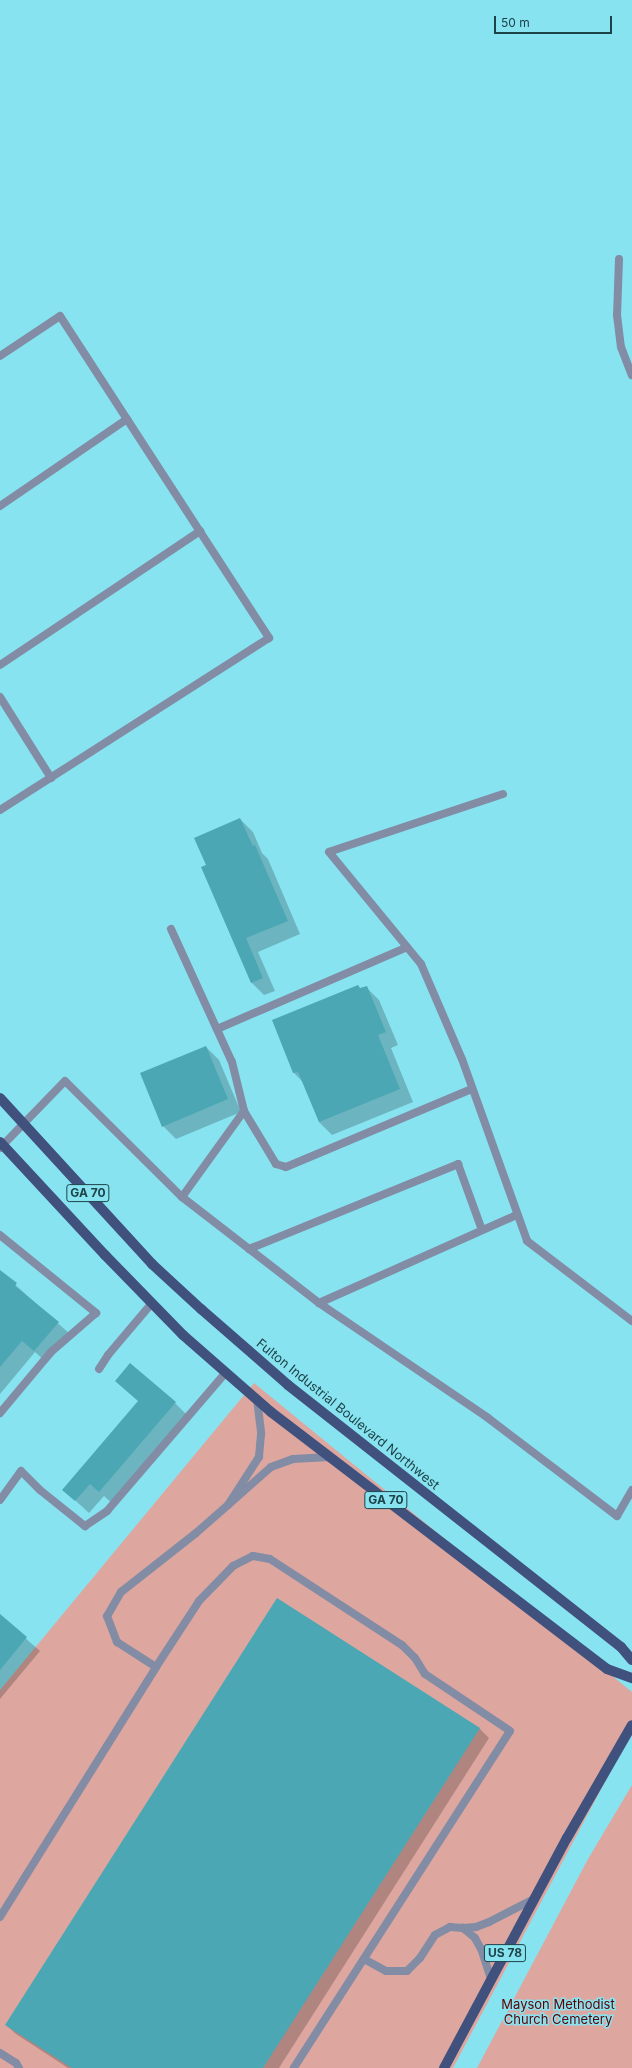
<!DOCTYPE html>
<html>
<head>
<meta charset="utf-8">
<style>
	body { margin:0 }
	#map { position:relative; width:632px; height:2068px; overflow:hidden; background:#88e3f1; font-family:Inter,sans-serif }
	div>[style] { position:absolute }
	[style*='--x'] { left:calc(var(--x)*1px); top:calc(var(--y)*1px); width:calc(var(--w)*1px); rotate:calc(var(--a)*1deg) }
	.green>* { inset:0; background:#dda79f }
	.shadow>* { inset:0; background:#0003 }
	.building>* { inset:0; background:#4ba7b4 }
	.service>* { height:8px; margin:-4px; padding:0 4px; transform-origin:4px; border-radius:4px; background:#828ca5 }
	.minor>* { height:8px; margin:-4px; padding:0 4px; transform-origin:4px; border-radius:4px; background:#828ca5 }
	.primary>* { height:10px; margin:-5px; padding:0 5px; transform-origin:5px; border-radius:5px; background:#41517d }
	span { translate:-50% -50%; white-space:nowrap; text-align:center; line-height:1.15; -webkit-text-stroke:3px #88e3f1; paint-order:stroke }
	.shield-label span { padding:1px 3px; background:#88e3f1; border:1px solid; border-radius:3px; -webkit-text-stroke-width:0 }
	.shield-label { font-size:12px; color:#1c4348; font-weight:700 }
	.street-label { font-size:13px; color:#1c4348 }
	.park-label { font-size:13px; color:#5d0001 }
	.scale { position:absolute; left:494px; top:16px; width:118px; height:18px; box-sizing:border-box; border:2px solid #1c4348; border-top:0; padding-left:5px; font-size:12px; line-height:14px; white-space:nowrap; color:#1c4348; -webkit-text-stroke:3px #88e3f1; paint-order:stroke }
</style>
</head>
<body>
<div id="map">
	<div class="green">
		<i style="clip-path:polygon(254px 1383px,632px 1692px,632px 1731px,453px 2068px,0 2068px,0 1690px)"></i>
		<i style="clip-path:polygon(632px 1785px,632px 2068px,477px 2068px,588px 1859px)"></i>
	</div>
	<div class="shadow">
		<i style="clip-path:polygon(240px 819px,253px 832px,262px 853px,268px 859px,300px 934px,258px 952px,275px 991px,264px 995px,251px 982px,207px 866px)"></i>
		<i style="clip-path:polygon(366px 987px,379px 1000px,398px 1045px,391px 1048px,413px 1102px,332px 1135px,319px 1122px,303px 1082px,294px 1073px,273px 1021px)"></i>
		<i style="clip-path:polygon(206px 1047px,219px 1060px,241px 1112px,176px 1139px,163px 1126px)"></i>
		<i style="clip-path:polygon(0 1271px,71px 1335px,47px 1363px,35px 1352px,0 1394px)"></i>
		<i style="clip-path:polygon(175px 1403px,188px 1416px,113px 1504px,104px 1496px,89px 1513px,64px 1490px)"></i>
		<i style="clip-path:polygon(0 1616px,40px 1651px,0 1699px)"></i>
		<i style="clip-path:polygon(479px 1728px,489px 1738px,279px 2068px,68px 2068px,16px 2034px,6px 2025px)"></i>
	</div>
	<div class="building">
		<i style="clip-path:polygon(240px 818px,253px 846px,255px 845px,288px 921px,246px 938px,263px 978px,251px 983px,201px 867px,206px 865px,194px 838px)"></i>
		<i style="clip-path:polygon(358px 985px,360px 988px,367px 986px,386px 1032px,378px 1035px,400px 1089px,319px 1122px,298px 1072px,293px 1073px,272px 1020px)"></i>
		<i style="clip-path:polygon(206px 1046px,228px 1099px,162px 1127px,140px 1073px)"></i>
		<i style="clip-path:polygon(0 1270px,17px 1283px,15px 1286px,59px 1322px,34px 1351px,22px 1341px,0 1367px)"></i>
		<i style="clip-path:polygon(130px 1363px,176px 1402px,99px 1492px,90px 1484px,75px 1501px,62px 1490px,138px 1401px,115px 1381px)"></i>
		<i style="clip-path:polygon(277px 1598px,480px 1728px,263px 2068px,72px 2068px,5px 2025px)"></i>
		<i style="clip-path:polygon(0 1614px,27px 1637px,0 1670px)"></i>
	</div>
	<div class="service">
		<i style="--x:0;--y:356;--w:72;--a:-33.7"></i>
		<i style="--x:60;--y:316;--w:384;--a:57"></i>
		<i style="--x:269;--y:638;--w:319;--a:147.4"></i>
		<i style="--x:0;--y:506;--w:154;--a:-34.4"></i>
		<i style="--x:0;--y:665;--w:241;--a:-33.8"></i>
		<i style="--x:0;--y:697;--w:96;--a:57.8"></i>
		<i style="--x:503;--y:794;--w:183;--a:161.6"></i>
		<i style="--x:329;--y:852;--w:145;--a:50.6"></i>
		<i style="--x:421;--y:964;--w:103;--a:66.7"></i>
		<i style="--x:462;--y:1059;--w:193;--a:70.3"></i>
		<i style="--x:527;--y:1241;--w:132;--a:37.3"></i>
		<i style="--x:171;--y:929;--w:146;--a:65.4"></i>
		<i style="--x:232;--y:1062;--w:50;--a:76.2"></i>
		<i style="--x:244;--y:1111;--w:106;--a:125.8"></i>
		<i style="--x:217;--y:1029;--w:207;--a:-23.3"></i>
		<i style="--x:244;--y:1111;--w:62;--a:58.9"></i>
		<i style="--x:276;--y:1164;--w:10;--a:17"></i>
		<i style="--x:286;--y:1167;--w:202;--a:-22.8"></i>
		<i style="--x:0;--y:1148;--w:93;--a:-45.9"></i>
		<i style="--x:65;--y:1081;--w:165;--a:44.8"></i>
		<i style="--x:182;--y:1197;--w:173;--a:37.7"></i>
		<i style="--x:319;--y:1303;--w:204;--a:34.2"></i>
		<i style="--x:488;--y:1418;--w:162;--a:37.2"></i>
		<i style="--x:617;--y:1516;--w:30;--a:-60"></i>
		<i style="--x:0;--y:1235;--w:124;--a:39.1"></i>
		<i style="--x:96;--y:1313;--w:60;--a:139.1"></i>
		<i style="--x:51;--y:1352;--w:80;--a:129.9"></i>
		<i style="--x:249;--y:1249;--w:226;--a:-22.1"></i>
		<i style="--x:458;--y:1164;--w:70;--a:70"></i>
		<i style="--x:319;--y:1303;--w:217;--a:-24"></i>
		<i style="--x:99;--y:1369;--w:17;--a:-57"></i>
		<i style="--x:108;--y:1355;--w:68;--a:-49.8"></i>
		<i style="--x:257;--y:1399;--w:35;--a:83"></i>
		<i style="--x:261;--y:1434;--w:23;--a:95"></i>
		<i style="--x:259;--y:1457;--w:57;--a:122.9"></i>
		<i style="--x:228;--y:1505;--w:57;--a:-41.5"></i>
		<i style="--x:271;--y:1467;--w:23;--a:-20"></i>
		<i style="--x:293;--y:1459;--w:37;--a:-3"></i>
		<i style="--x:0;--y:1500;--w:36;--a:-54"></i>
		<i style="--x:21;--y:1471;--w:27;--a:45"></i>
		<i style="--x:40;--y:1490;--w:58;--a:38.7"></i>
		<i style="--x:85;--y:1526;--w:27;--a:-34"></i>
		<i style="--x:107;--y:1511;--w:183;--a:-49.4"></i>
		<i style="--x:228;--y:1505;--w:43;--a:138.8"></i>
		<i style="--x:196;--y:1533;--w:95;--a:141.8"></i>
		<i style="--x:121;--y:1592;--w:28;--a:120"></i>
		<i style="--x:107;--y:1616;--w:28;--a:69"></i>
		<i style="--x:117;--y:1642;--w:46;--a:32.7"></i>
		<i style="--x:156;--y:1667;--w:79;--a:-56.9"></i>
		<i style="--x:199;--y:1601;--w:49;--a:-45.8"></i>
		<i style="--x:233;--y:1566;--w:22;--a:-27"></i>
		<i style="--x:253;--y:1556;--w:17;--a:10"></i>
		<i style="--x:270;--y:1559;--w:158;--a:33.1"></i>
		<i style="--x:402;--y:1645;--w:18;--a:45"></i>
		<i style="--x:415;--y:1658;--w:19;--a:58"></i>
		<i style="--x:425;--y:1674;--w:102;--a:33.8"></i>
		<i style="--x:510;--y:1731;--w:400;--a:122.7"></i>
		<i style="--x:0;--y:1917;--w:295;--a:-58"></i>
		<i style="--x:364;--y:1959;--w:25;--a:29"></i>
		<i style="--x:386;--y:1971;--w:21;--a:0"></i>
		<i style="--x:407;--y:1971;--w:18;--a:-45"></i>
		<i style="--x:420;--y:1958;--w:27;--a:-57"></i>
		<i style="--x:435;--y:1935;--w:17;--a:-28"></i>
		<i style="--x:450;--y:1927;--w:13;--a:4"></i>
		<i style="--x:491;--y:1979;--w:32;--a:-108"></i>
		<i style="--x:481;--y:1949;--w:13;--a:-119"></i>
		<i style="--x:475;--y:1938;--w:16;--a:-140"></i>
		<i style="--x:463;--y:1928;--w:13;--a:-4"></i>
		<i style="--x:476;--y:1927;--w:14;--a:-21"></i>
		<i style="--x:489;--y:1922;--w:51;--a:-27.1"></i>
		<i style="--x:0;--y:2053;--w:19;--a:32"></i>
		<i style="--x:16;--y:2063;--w:6;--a:59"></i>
	</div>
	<div class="minor">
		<i style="--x:619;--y:259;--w:56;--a:92"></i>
		<i style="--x:617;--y:315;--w:32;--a:83"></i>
		<i style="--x:621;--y:347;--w:30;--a:69"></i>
	</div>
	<div class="primary">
		<i style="--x:0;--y:1098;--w:225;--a:47.5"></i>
		<i style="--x:152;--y:1264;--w:67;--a:42.6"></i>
		<i style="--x:201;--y:1309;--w:116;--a:41.1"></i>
		<i style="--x:288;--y:1385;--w:424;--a:38.2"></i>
		<i style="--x:621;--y:1647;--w:17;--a:50"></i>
		<i style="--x:0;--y:1142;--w:154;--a:47.1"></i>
		<i style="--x:105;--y:1255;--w:112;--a:45.7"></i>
		<i style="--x:183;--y:1335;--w:117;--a:41.2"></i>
		<i style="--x:271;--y:1412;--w:423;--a:37.4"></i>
		<i style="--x:607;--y:1669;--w:27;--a:20"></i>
		<i style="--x:444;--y:2068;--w:261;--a:-61.9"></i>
		<i style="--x:567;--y:1838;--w:130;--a:-60.1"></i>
	</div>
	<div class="shield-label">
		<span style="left:88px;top:1193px">GA 70</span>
		<span style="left:386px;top:1500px">GA 70</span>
		<span style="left:505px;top:1953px">US 78</span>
	</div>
	<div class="street-label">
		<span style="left:348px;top:1414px;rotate:39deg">Fulton Industrial Boulevard Northwest</span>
	</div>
	<div class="park-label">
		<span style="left:558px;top:2012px">Mayson Methodist<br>Church Cemetery</span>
	</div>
	<div class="scale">50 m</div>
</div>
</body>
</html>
